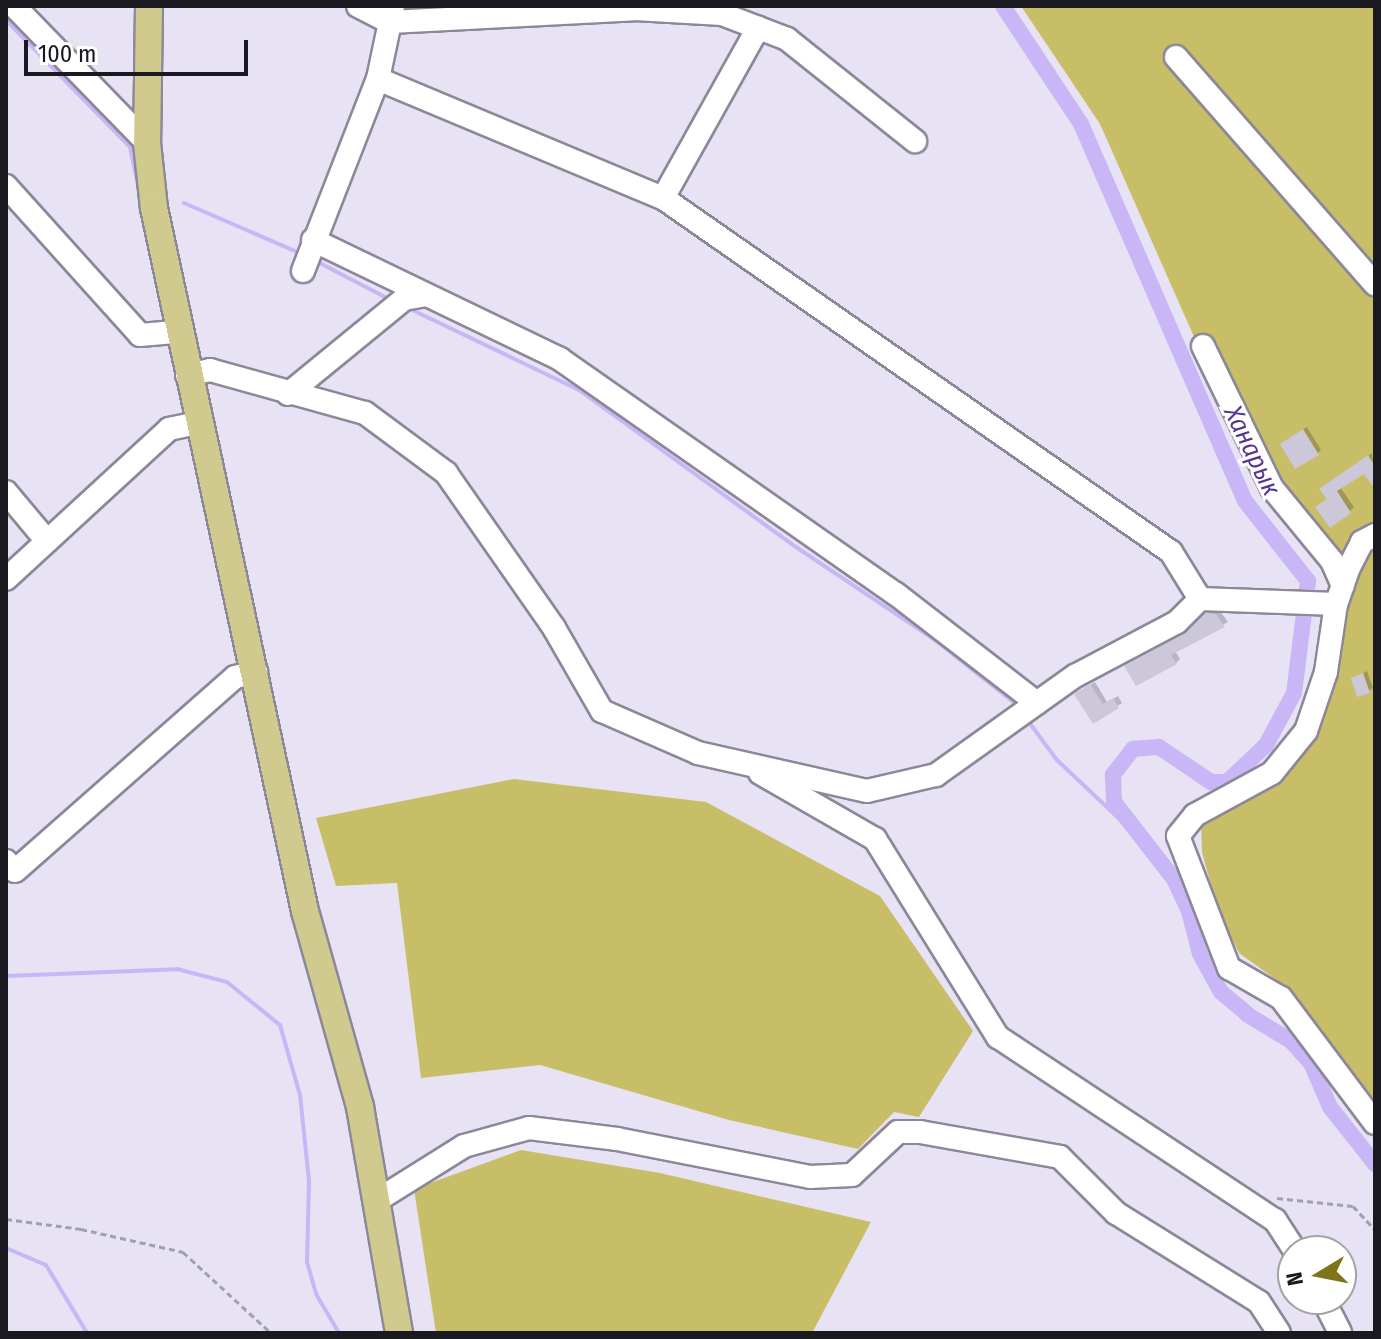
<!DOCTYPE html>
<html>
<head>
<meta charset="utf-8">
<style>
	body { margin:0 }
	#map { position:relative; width:1381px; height:1339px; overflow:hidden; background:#e7e2f4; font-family:"Fira Sans Condensed",sans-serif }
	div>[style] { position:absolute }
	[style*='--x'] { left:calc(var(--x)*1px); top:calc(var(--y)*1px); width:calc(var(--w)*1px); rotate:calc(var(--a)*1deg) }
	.green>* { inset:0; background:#c8be67 }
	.shadow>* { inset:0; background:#0003 }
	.stream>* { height:4px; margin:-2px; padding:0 2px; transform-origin:2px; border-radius:2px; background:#c8b6f7 }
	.canal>* { height:16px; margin:-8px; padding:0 8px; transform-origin:8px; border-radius:8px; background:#c8b6f7 }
	.building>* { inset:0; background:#ccc8d9 }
	.path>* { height:3px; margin-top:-1.5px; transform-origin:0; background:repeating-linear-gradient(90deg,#a3a0ae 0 6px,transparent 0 10px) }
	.roads { filter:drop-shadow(2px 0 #8c8898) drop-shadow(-2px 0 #8c8898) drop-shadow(0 2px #8c8898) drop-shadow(0 -2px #8c8898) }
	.minor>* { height:22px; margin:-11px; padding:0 11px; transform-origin:11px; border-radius:11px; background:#fff }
	.major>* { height:26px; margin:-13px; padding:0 13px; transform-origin:13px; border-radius:13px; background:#d0ca8f }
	span { translate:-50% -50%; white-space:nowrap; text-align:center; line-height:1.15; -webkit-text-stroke:6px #fff; paint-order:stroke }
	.water-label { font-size:26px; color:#573590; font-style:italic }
	.frame { position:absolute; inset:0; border:8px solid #1a191f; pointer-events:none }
	.north { position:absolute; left:1277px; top:1235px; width:80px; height:80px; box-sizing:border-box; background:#fff; border:2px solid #a3a3a5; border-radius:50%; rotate:260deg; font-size:22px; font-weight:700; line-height:32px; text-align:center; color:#1a191f }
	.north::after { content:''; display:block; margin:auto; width:28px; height:36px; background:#7f7518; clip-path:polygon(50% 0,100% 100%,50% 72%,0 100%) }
	.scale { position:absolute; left:24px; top:40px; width:224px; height:36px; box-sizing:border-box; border:4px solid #1a191f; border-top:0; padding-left:10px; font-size:24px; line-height:28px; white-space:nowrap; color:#1a191f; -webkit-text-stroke:6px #fff; paint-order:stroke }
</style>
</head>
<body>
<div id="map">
	<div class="green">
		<i style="clip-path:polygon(1021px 6px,1375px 6px,1375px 1105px,1293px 992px,1239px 953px,1217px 908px,1202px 852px,1201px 821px,1308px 739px,1335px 683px,1325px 641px,1330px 571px,1263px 493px,1100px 124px)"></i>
		<i style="clip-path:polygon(514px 779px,706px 802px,880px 896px,973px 1031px,919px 1117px,894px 1112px,858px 1149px,729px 1120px,540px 1065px,421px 1078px,397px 883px,336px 886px,316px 818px)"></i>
		<i style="clip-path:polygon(521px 1150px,660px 1173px,871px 1222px,812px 1333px,436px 1333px,414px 1189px)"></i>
	</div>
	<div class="shadow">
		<i style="clip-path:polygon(1307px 427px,1321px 450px,1318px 453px,1286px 440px)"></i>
		<i style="clip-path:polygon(1372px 453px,1375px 485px,1364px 471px,1340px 487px,1354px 507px,1350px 511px,1329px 499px,1326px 485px)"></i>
		<i style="clip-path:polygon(1211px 610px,1220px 611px,1228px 622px,1175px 651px,1180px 659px,1176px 663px,1126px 666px,1190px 631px)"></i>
		<i style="clip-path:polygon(1367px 671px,1373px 688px,1369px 691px,1353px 679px)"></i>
		<i style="clip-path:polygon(1095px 682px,1107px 702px,1118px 696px,1122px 703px,1093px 722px,1080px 691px)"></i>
	</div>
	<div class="stream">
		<i style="--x:6;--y:20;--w:177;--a:45.7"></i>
		<i style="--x:130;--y:147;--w:48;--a:78"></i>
		<i style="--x:184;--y:203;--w:129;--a:23.4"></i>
		<i style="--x:314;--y:260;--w:87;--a:27.5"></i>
		<i style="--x:406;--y:307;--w:192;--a:25.6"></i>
		<i style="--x:579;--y:390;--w:268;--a:35.9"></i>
		<i style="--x:796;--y:547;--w:167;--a:33.8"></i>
		<i style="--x:935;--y:640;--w:103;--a:38.3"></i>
		<i style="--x:1031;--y:725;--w:44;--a:53.4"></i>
		<i style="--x:1057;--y:760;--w:99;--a:43.4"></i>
		<i style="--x:6;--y:976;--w:171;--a:-2.3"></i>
		<i style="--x:177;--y:969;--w:52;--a:14.6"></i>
		<i style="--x:227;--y:982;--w:68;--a:39.1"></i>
		<i style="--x:280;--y:1025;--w:73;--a:74.1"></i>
		<i style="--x:300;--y:1095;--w:86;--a:84"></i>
		<i style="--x:309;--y:1181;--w:81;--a:91.4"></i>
		<i style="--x:307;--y:1262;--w:33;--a:74"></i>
		<i style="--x:316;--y:1294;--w:45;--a:59.5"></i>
		<i style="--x:6;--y:1248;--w:43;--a:23"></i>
		<i style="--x:46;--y:1265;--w:79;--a:58.9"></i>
	</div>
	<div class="canal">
		<i style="--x:1003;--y:6;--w:141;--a:56.5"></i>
		<i style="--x:1081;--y:124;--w:411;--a:66.5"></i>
		<i style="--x:1245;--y:501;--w:102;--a:51.8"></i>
		<i style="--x:1308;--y:581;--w:113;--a:97.1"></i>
		<i style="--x:1294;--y:693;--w:59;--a:118.3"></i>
		<i style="--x:1266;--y:745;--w:54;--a:136.5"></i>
		<i style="--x:1227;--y:782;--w:16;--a:180"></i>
		<i style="--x:1211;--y:782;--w:63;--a:-146.1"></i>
		<i style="--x:1159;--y:747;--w:26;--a:176"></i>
		<i style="--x:1133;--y:749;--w:33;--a:128"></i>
		<i style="--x:1113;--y:775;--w:27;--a:88"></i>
		<i style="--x:1114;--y:802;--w:98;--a:52.1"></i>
		<i style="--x:1174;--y:879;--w:35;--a:65"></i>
		<i style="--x:1189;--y:911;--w:44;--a:75.7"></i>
		<i style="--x:1200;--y:954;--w:43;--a:61.1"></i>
		<i style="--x:1221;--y:992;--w:35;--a:40"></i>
		<i style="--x:1248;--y:1015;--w:50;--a:31.2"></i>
		<i style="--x:1291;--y:1041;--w:30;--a:48"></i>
		<i style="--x:1311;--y:1063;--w:48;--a:66.6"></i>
		<i style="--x:1330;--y:1107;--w:73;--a:51.7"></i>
	</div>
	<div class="building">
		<i style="clip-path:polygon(1303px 429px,1319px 455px,1295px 469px,1280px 444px)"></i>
		<i style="clip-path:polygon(1368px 455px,1375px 466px,1375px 489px,1364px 474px,1337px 491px,1351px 513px,1330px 528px,1315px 507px,1327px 499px,1319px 489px)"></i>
		<i style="clip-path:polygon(1206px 613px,1216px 614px,1225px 627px,1171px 655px,1177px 664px,1136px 686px,1124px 666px,1184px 634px)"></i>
		<i style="clip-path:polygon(1363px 673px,1370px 693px,1357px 697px,1351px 678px)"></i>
		<i style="clip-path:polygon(1090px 684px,1103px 704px,1113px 698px,1119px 708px,1093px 724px,1074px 694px)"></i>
	</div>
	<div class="path">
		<i style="--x:1277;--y:1198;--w:76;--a:6"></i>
		<i style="--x:1353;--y:1206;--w:33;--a:47"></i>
		<i style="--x:6;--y:1219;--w:76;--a:7.6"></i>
		<i style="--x:81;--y:1229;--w:105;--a:12.7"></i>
		<i style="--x:183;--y:1252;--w:120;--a:42.6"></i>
	</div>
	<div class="roads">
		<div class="minor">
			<i style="--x:14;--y:6;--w:191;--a:45.8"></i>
			<i style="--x:358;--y:6;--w:36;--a:27"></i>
			<i style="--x:390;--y:22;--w:58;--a:101.9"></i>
			<i style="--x:378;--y:79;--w:309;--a:22.7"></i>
			<i style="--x:663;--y:198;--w:619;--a:34.87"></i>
			<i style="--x:1171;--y:552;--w:55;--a:58.3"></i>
			<i style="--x:393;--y:6;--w:16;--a:101"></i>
			<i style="--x:390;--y:22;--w:245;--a:-3"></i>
			<i style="--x:635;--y:9;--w:87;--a:3.3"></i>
			<i style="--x:722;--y:14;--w:70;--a:21"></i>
			<i style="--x:787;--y:39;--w:164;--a:38.6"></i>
			<i style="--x:1176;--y:57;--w:302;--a:48.8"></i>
			<i style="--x:6;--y:186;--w:200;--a:48"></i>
			<i style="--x:140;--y:335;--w:38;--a:-5"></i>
			<i style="--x:663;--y:198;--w:195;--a:-60.8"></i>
			<i style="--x:313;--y:240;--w:274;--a:25.7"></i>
			<i style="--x:560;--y:359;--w:410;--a:35"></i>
			<i style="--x:896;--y:594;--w:178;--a:37.7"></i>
			<i style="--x:303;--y:271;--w:206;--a:-68.7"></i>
			<i style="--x:1203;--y:346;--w:158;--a:64.1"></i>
			<i style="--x:1272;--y:488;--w:94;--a:50.6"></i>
			<i style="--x:1332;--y:561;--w:27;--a:66"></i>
			<i style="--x:187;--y:375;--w:24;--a:-12"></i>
			<i style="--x:210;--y:370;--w:161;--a:15.5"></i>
			<i style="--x:365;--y:413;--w:101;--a:36.5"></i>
			<i style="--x:446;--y:473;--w:189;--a:55.1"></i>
			<i style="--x:554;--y:628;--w:96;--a:60"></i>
			<i style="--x:602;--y:711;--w:105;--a:23.6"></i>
			<i style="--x:698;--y:753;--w:173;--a:12.7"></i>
			<i style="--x:867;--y:791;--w:71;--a:-13.1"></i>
			<i style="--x:936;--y:775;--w:171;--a:-35.5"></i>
			<i style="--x:1075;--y:676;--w:115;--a:-27.9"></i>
			<i style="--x:1177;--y:622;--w:33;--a:-45"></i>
			<i style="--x:288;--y:394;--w:150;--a:-39.3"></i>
			<i style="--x:404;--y:299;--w:23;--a:-10"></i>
			<i style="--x:6;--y:492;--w:64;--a:50.1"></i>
			<i style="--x:1375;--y:535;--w:15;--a:152"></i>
			<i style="--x:1362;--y:542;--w:31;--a:117"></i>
			<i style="--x:1348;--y:570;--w:36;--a:109"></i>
			<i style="--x:1336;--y:604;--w:69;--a:98.4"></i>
			<i style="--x:1326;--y:672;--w:62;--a:108.7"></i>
			<i style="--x:1306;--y:731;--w:54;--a:129"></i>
			<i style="--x:1272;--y:773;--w:88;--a:151.4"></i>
			<i style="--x:1195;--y:815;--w:27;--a:129"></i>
			<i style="--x:1178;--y:836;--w:142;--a:68.9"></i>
			<i style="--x:1229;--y:968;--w:60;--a:30"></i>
			<i style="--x:1281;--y:998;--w:156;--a:53.1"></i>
			<i style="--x:6;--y:579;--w:222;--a:-42.6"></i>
			<i style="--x:169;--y:429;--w:30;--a:-12"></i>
			<i style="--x:1200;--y:599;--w:136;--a:2.1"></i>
			<i style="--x:760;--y:773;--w:133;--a:29.9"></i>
			<i style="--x:875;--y:839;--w:233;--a:58.2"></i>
			<i style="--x:998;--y:1037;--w:332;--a:33.5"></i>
			<i style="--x:1275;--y:1220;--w:37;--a:57"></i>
			<i style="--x:6;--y:861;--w:13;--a:48"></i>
			<i style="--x:15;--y:871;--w:293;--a:-41.4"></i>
			<i style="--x:235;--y:677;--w:22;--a:-13"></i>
			<i style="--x:376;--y:1201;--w:104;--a:-32"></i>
			<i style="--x:464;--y:1146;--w:67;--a:-15.5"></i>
			<i style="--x:529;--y:1128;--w:89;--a:7.1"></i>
			<i style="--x:617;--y:1139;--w:197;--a:11.1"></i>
			<i style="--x:810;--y:1177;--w:42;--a:-2.7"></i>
			<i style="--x:852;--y:1175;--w:63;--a:-43.1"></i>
			<i style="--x:898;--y:1132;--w:22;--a:0"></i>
			<i style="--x:920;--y:1132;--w:142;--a:10.1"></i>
			<i style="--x:1060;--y:1157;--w:79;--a:45"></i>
			<i style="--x:1116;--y:1213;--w:168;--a:31.9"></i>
			<i style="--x:1259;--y:1302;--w:37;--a:57"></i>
			<i style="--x:1323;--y:1299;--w:38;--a:63"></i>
		</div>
		<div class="major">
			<i style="--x:149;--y:6;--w:137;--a:90.8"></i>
			<i style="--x:147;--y:143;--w:65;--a:83.9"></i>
			<i style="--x:154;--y:208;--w:719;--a:77.88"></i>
			<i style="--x:305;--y:911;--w:204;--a:74.3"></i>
			<i style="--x:360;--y:1107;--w:229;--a:80.2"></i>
		</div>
	</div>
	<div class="water-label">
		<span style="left:1252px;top:451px;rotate:64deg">Ханарык</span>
	</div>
	<div class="frame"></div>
	<div class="north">N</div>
	<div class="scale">100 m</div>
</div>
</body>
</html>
